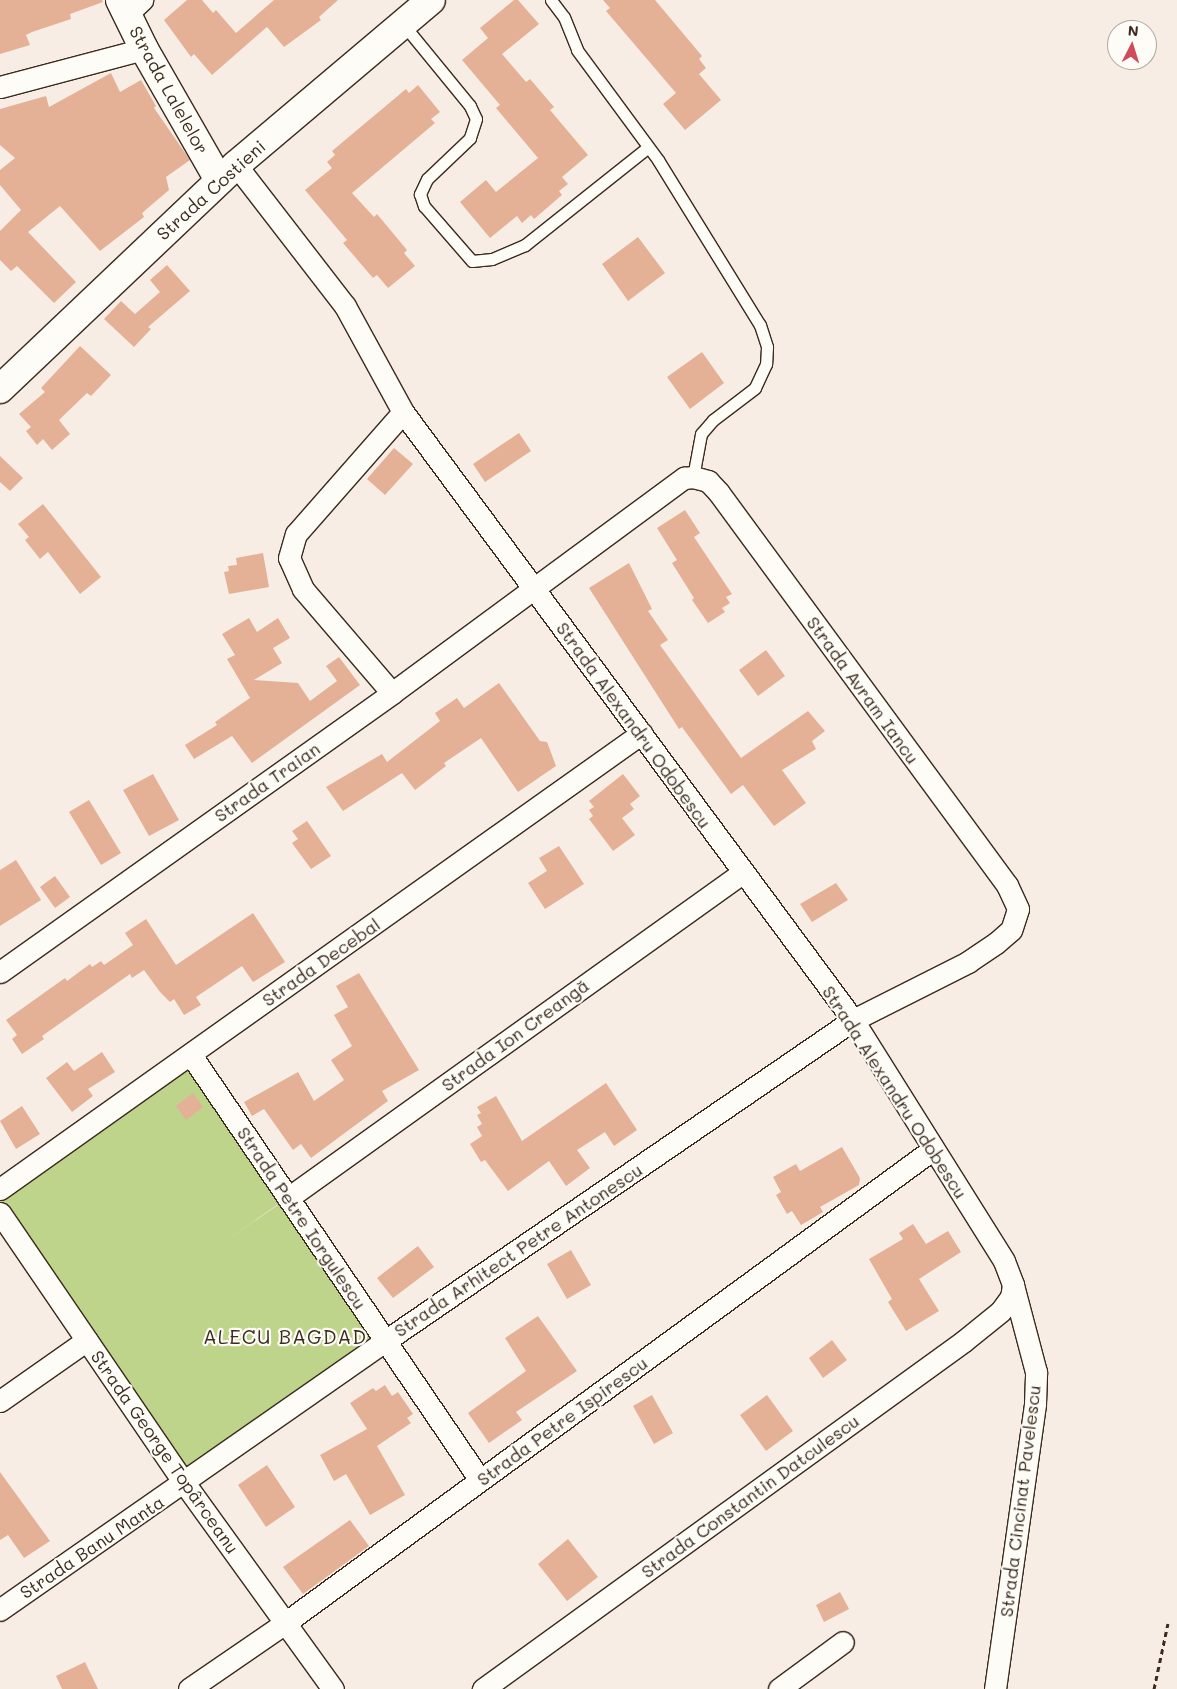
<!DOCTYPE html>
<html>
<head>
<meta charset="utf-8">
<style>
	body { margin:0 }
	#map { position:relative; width:1177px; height:1689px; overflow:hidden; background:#f8ede4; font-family:Mali,sans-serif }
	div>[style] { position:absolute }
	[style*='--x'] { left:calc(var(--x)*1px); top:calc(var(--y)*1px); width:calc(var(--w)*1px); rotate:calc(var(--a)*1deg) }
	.green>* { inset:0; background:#bdd48a }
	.building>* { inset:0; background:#e4b196 }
	.path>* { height:3px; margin-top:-1.5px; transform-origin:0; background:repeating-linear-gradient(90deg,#3b2a1e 0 5px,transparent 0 9px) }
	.roads { filter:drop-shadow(1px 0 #3b2a1e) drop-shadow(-1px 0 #3b2a1e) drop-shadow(0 1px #3b2a1e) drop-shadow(0 -1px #3b2a1e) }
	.lane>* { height:11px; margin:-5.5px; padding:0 5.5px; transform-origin:5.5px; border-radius:5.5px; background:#fdfcf7 }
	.street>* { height:21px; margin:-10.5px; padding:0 10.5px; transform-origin:10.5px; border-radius:10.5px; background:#fdfcf7 }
	.secondary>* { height:28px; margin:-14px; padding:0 14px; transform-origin:14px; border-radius:14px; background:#fdfcf7 }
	span { translate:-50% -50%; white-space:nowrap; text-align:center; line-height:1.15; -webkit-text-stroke:4.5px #fdfcf7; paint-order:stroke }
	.street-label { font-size:18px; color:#3b2a1e }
	.quarter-label { font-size:20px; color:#3b2a1e; letter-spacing:1px }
	.north { position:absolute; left:1107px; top:20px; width:50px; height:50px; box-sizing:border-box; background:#fdfcf7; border:1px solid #afa8a0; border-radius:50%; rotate:5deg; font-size:14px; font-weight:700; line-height:20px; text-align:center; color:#3b2a1e }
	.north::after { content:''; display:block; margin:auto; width:18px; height:22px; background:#d1495b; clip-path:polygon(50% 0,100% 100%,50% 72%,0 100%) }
</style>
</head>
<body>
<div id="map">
	<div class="green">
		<i style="clip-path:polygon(189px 1061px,284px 1200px,220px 1245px,288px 1198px,385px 1341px,185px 1484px,0 1205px,0 1194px)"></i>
	</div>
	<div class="building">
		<i style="clip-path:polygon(0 0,102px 0,103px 2px,70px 14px,71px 19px,32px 32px,26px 35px,30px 45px,0 54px)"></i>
		<i style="clip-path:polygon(187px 0,202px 0,213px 13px,216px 10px,236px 33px,274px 0,338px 0,319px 17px,321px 20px,284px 47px,267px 27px,212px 75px,194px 54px,191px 57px,164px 20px)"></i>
		<i style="clip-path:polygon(514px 0,518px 0,539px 24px,502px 54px,526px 82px,530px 79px,554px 107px,550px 110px,588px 155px,562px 177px,568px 184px,559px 191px,562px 195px,534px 219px,531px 215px,522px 223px,517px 216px,490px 238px,460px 202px,486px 180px,496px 192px,538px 158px,496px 108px,500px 105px,462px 60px,488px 38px,480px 28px)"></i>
		<i style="clip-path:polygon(603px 0,655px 0,702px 56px,699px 59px,706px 68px,699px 74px,721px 100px,685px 130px,663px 104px,676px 93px,606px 11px,610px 8px)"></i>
		<i style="clip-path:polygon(111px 73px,120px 92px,141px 80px,156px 106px,154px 108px,190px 160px,166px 177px,169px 190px,142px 213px,144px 217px,100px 251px,60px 206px,28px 232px,76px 282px,54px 303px,17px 266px,11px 271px,0 260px,0 231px,21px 210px,0 185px,0 170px,15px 158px,0 145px,0 109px,46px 96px,49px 107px)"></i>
		<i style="clip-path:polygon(418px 85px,440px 112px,431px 119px,435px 123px,352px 193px,374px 217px,377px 214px,407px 250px,404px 253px,415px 266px,388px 288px,377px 275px,373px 278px,343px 243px,347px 240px,305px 190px,332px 168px,327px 162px,335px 155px,332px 151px,406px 89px,409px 93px)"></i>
		<i style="clip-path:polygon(638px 237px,665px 273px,628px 301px,602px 264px)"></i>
		<i style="clip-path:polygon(167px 265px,190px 291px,148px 327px,151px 329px,134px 347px,104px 319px,121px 301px,135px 314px,160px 292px,150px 280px)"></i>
		<i style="clip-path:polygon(80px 346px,111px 375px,91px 396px,87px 393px,59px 420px,70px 434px,52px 450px,43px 439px,37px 445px,26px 431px,31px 427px,19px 414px,45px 392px,41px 388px)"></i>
		<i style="clip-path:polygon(702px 352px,724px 383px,690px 409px,667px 377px)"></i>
		<i style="clip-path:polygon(519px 433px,531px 451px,485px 482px,473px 464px)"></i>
		<i style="clip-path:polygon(394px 448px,413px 464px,385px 495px,367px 479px)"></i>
		<i style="clip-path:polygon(0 456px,23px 478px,10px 491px,0 482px)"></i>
		<i style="clip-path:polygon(43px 504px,101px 577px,80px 594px,48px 552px,40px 559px,25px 540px,29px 537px,18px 524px)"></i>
		<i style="clip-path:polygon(685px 510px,700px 533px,694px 537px,732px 594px,726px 597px,730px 603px,722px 608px,725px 612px,708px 623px,692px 600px,694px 598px,672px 563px,677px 560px,657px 528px)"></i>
		<i style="clip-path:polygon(263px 553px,269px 587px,229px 594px,224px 572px,229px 571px,228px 566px,237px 565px,236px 558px)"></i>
		<i style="clip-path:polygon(629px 563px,652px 609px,648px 611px,668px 640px,660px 645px,741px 758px,808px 711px,825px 731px,812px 741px,816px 749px,782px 770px,806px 803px,774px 826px,743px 785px,731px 794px,682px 727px,679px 729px,589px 588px)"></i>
		<i style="clip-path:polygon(249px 618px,257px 632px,278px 618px,290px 638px,273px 648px,282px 663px,254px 680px,298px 683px,310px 701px,337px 681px,326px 666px,339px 657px,360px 685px,252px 763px,232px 736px,194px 759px,185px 745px,217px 725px,215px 722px,250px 698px,227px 659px,235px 655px,222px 634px)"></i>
		<i style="clip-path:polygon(766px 650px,785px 676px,758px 696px,739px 670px)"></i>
		<i style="clip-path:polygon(499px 683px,540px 741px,547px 742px,556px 766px,518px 792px,481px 738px,444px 763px,446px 766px,415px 790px,402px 773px,343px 811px,326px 787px,382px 754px,387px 762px,440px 721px,435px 713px,457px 698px,464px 708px)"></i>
		<i style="clip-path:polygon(153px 774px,179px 820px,149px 836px,123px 790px)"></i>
		<i style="clip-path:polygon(623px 774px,640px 796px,630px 804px,634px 809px,622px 818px,635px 835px,613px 851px,589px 819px,593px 816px,589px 810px,594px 807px,589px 801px)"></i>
		<i style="clip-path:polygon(89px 800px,121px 853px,101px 865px,69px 812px)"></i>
		<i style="clip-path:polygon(307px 821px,331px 856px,311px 869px,292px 843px,298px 839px,292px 831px)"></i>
		<i style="clip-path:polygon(559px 846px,584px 884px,545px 909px,528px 883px,547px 871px,539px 858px)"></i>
		<i style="clip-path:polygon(16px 860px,41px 900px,0 926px,0 870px)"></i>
		<i style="clip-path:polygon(55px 876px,70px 897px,55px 908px,40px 887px)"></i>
		<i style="clip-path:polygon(836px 883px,848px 900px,812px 922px,800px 904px)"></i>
		<i style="clip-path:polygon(253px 913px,285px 962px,253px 982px,242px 966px,196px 997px,201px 1005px,184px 1015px,174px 999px,170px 1002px,160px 992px,144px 970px,132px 978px,130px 974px,42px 1036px,44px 1039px,22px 1054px,12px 1039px,17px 1035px,6px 1020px,65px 978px,67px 981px,90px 964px,92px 967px,101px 961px,104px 965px,133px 945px,125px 933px,146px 919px,176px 965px)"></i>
		<i style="clip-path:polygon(359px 973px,419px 1070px,382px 1091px,388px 1101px,311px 1158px,301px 1144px,293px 1150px,264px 1109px,252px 1116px,244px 1102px,298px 1072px,314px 1101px,344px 1080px,331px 1060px,352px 1046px,334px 1015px,348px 1007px,336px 986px)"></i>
		<i style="clip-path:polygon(102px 1052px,115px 1072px,88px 1089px,93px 1096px,72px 1112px,46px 1078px,67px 1062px,74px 1071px)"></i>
		<i style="clip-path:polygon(606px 1083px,637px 1130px,614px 1146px,605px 1132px,577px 1150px,590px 1168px,566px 1186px,549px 1161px,508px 1191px,485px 1160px,481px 1162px,470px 1144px,482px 1136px,477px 1127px,482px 1124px,477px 1115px,481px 1113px,477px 1107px,496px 1096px,522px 1141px)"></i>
		<i style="clip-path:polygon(193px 1093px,203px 1107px,186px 1120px,176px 1106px)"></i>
		<i style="clip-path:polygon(22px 1106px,40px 1134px,16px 1149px,0 1121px)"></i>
		<i style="clip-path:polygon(842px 1147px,860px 1178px,859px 1185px,820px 1207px,823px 1212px,801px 1225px,792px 1211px,787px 1214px,776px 1195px,781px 1192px,773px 1177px,796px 1164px,800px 1171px)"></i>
		<i style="clip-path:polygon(913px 1224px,926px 1244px,948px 1231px,961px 1252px,919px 1279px,939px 1311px,906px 1331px,888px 1302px,892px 1299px,869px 1259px,903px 1239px,899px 1233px)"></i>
		<i style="clip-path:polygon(418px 1246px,434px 1267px,393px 1298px,377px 1278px)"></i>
		<i style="clip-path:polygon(571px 1250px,591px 1285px,567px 1299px,547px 1264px)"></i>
		<i style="clip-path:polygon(538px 1316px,577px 1371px,516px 1412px,522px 1420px,489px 1443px,468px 1413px,526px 1371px,505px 1338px)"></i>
		<i style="clip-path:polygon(832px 1340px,847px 1360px,823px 1378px,809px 1358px)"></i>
		<i style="clip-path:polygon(385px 1385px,392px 1396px,398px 1392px,413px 1414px,407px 1418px,411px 1423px,377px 1446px,405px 1495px,370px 1515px,346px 1474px,334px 1481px,320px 1455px,367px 1429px,350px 1403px,373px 1388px,376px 1391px)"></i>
		<i style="clip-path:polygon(652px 1395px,673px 1433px,654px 1444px,633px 1406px)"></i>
		<i style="clip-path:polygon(767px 1395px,793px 1431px,766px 1451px,740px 1415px)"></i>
		<i style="clip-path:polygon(267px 1465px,295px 1507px,266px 1527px,238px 1485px)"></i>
		<i style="clip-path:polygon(0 1472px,50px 1541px,24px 1558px,8px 1535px,0 1540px)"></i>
		<i style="clip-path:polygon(350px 1520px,369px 1546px,303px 1594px,283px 1567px)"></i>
		<i style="clip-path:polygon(568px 1539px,598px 1577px,567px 1601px,538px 1564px)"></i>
		<i style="clip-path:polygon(840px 1592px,849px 1609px,824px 1622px,816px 1605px)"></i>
		<i style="clip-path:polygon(85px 1662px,98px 1689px,62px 1689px,56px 1676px)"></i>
	</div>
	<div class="path">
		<i style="--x:1154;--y:1689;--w:67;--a:-78"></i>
	</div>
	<div class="roads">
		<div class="lane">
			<i style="--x:551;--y:0;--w:21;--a:53"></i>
			<i style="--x:564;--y:17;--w:35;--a:68"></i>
			<i style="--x:577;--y:50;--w:137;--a:53.6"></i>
			<i style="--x:658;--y:160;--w:194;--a:58.3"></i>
			<i style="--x:760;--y:325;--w:23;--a:72"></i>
			<i style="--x:767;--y:347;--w:17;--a:93"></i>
			<i style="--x:766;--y:364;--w:26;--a:115"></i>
			<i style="--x:755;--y:388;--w:53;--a:142.7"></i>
			<i style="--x:713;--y:420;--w:18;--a:131"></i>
			<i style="--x:701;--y:434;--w:44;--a:100.5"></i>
			<i style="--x:403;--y:24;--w:106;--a:50.7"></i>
			<i style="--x:470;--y:106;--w:14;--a:65"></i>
			<i style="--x:476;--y:119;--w:20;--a:108"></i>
			<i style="--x:470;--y:138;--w:59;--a:136.4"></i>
			<i style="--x:427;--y:179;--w:17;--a:115"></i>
			<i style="--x:420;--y:194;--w:13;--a:72"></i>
			<i style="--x:424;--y:206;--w:73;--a:48.9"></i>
			<i style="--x:472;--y:261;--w:20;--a:-6"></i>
			<i style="--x:492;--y:259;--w:36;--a:-23"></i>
			<i style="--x:525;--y:245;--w:157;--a:-38.5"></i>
		</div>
		<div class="street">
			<i style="--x:127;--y:14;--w:21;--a:-43"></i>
			<i style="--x:0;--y:87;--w:149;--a:-14.8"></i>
			<i style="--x:236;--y:165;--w:178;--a:52.3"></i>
			<i style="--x:345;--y:306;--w:121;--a:61.3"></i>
			<i style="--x:403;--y:412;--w:756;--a:53.49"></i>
			<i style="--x:853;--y:1020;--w:284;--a:57.9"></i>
			<i style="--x:1004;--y:1261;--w:26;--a:69"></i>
			<i style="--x:1013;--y:1285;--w:12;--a:99"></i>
			<i style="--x:1011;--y:1297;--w:17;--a:126"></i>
			<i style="--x:1001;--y:1311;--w:48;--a:141"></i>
			<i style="--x:964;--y:1341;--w:594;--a:144.11"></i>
			<i style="--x:392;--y:693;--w:137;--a:-130.6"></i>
			<i style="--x:303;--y:589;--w:34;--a:-114"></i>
			<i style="--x:289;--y:558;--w:25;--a:-74"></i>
			<i style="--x:296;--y:534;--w:162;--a:-48.7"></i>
			<i style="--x:0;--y:972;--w:481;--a:-35.4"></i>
			<i style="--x:392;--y:693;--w:363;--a:-36.4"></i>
			<i style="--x:684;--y:478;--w:9;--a:-6"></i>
			<i style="--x:693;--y:477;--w:16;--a:15"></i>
			<i style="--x:708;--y:481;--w:16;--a:47"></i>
			<i style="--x:719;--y:493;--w:486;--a:53.7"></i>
			<i style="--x:1007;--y:885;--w:26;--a:65"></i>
			<i style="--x:1018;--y:909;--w:22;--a:108"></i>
			<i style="--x:1011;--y:930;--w:20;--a:139"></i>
			<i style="--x:996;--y:943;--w:34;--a:146"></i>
			<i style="--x:968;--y:962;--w:129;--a:153.2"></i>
			<i style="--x:853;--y:1020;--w:568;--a:145.55"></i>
			<i style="--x:385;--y:1341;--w:470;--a:145.1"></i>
			<i style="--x:191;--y:1055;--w:514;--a:55.78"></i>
			<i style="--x:0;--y:1189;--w:787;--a:-35.39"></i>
			<i style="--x:288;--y:1198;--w:558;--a:-35.6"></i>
			<i style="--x:0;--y:1213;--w:328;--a:55.7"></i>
			<i style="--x:185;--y:1484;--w:253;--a:54.2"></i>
			<i style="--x:0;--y:1401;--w:106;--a:-35"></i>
			<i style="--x:189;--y:1689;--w:116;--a:-34.5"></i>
			<i style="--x:285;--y:1623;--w:803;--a:-36.18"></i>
			<i style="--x:779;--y:1689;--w:79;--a:-36.3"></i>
			<i style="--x:995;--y:1689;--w:288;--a:-82"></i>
			<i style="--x:1035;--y:1404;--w:32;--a:-88"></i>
			<i style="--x:1036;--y:1372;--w:90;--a:-104.8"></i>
		</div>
		<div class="secondary">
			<i style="--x:120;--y:0;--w:55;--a:63.9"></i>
			<i style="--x:144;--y:49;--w:151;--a:60.2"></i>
			<i style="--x:0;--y:389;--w:325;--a:-43.5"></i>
			<i style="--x:236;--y:165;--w:255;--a:-40.2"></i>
		</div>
	</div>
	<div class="street-label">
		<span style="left:169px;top:90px;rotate:61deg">Strada Lalelelor</span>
		<span style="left:211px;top:190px;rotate:-42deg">Strada Costieni</span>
		<span style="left:863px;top:690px;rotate:54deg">Strada Avram Iancu</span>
		<span style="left:634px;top:725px;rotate:54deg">Strada Alexandru Odobescu</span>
		<span style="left:267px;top:782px;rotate:-35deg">Strada Traian</span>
		<span style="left:321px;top:962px;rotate:-35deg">Strada Decebal</span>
		<span style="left:515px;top:1035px;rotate:-36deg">Strada Ion Creangă</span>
		<span style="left:895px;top:1092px;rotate:57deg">Strada Alexandru Odobescu</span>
		<span style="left:302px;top:1218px;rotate:56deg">Strada Petre Iorgulescu</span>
		<span style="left:518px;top:1250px;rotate:-34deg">Strada Arhitect Petre Antonescu</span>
		<span style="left:562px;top:1421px;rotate:-36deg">Strada Petre Ispirescu</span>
		<span style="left:165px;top:1452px;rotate:55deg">Strada George Topârceanu</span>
		<span style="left:750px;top:1496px;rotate:-36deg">Strada Constantin Datculescu</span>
		<span style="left:1020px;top:1501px;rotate:-83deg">Strada Cincinat Pavelescu</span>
		<span style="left:92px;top:1547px;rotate:-34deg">Strada Banu Manta</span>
	</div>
	<div class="quarter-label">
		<span style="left:285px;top:1336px">ALECU BAGDAD</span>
	</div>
	<div class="north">N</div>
</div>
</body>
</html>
